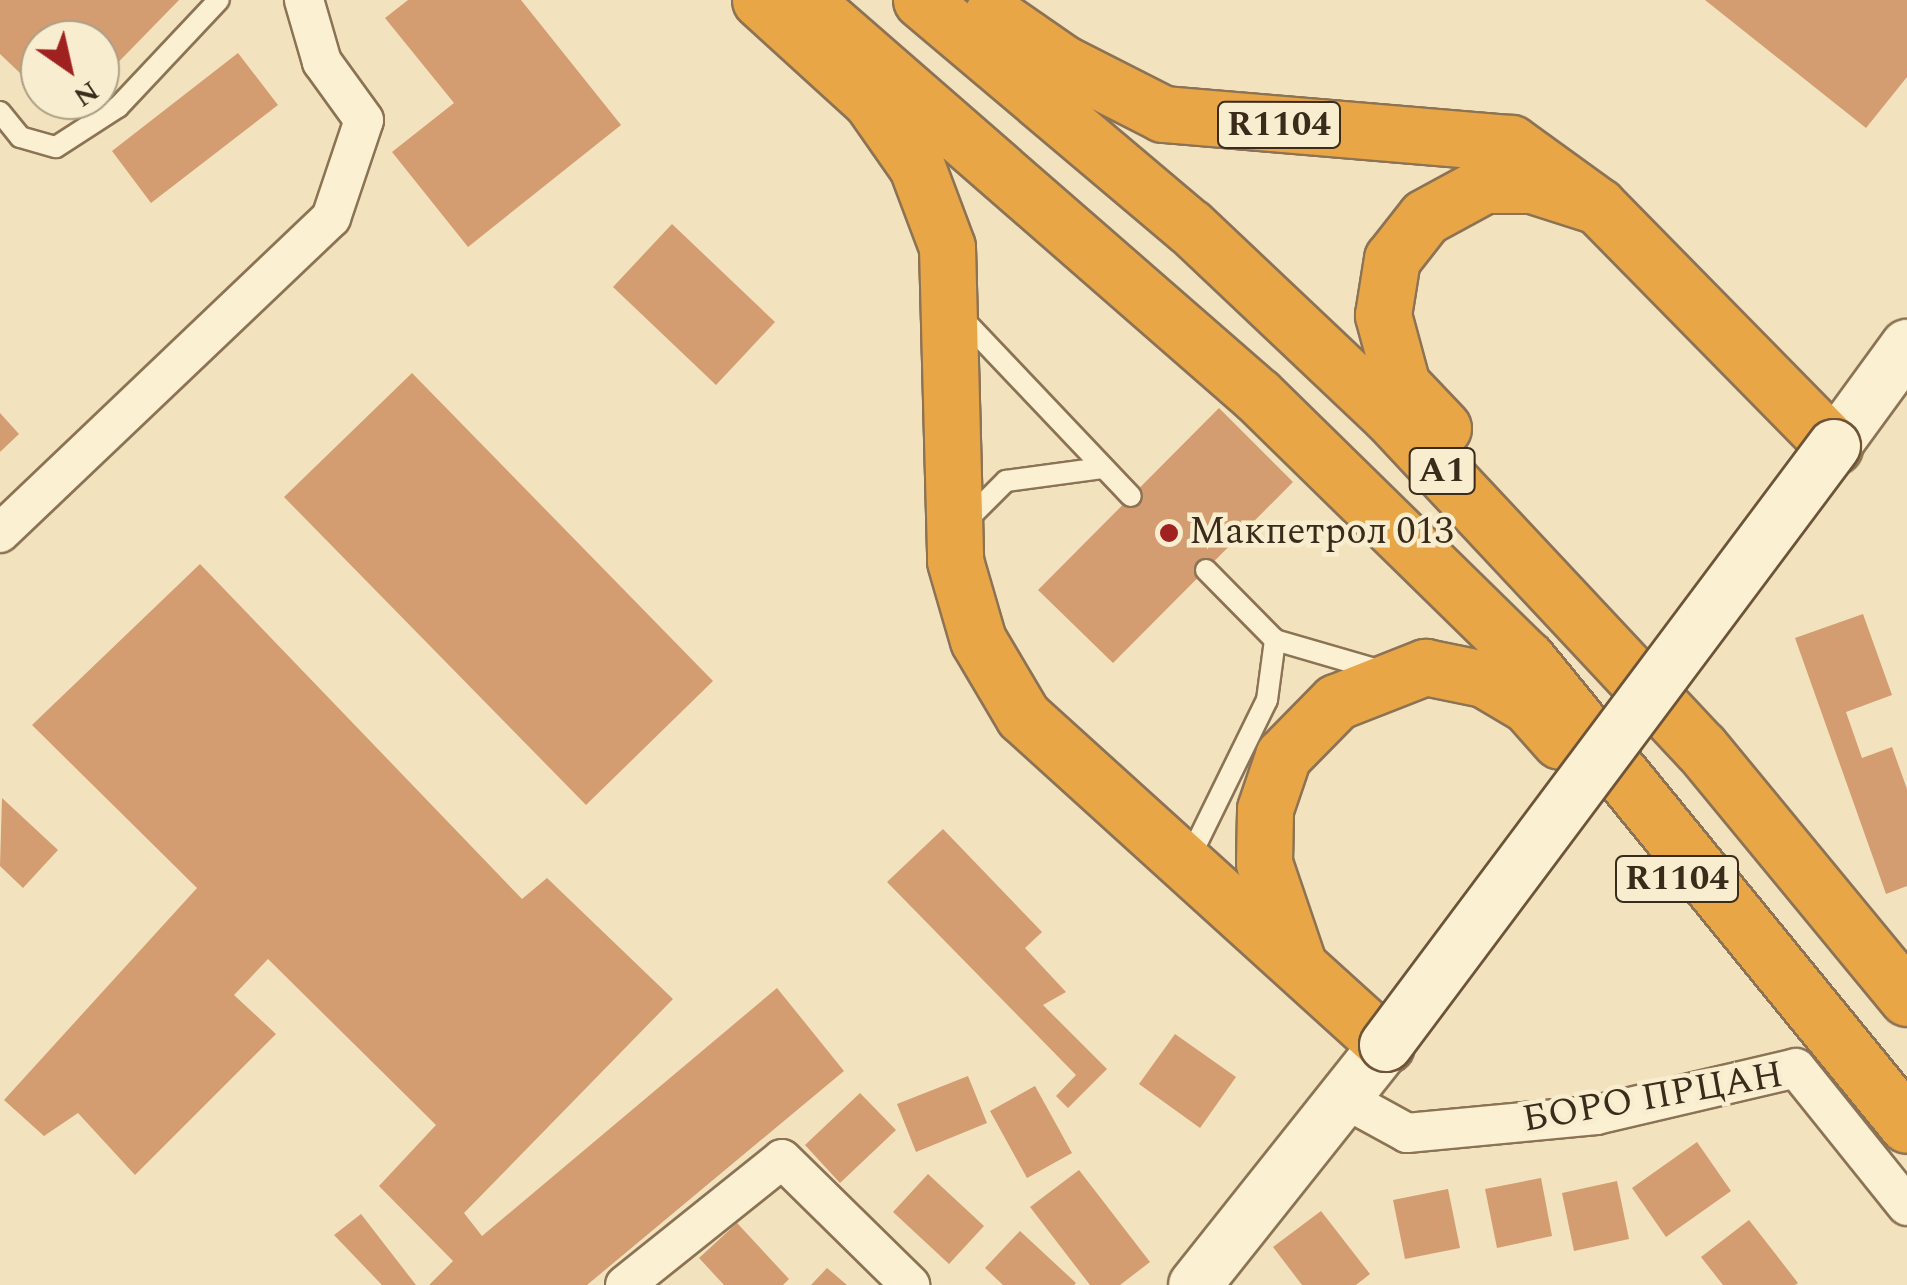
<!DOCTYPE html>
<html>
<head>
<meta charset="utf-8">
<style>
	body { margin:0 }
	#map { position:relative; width:1907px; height:1285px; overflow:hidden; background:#f2e3be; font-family:Spectral,serif }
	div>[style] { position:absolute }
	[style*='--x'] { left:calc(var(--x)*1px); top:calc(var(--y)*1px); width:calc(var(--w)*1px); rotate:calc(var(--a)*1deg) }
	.building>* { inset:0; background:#d39c71 }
	.roads { filter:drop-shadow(2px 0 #8c7355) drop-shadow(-2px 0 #8c7355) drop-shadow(0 2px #8c7355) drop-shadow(0 -2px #8c7355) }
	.service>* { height:20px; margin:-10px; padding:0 10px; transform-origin:10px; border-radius:10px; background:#fcf0d2 }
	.minor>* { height:38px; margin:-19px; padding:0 19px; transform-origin:19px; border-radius:19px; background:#fcf0d2 }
	.secondary>* { height:52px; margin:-26px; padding:0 26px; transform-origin:26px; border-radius:26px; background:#fcf0d2 }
	.motorway>* { height:55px; margin:-27.5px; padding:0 27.5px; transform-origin:27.5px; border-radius:27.5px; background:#e9a647 }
	.bridges { filter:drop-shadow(2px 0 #6d5439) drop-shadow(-2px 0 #6d5439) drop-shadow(0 2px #6d5439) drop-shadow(0 -2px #6d5439) }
	.secondary-bridge>* { height:52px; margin:-26px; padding:0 26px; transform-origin:26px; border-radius:26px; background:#fcf0d2 }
	.dots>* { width:28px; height:28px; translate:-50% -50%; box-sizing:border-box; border:5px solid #f8edcf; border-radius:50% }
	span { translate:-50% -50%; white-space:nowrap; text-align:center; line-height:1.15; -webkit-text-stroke:9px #f8edcf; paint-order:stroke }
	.shield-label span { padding:2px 8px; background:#f8edcf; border:2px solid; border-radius:8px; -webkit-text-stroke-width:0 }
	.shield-label { font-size:35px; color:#3a2b1b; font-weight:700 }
	.poi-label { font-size:38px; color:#3a2b1b }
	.left { translate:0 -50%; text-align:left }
	.street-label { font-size:38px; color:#3a2b1b }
	.north { position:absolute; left:20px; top:20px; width:100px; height:100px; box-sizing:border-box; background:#f8edcf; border:2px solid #ac9f87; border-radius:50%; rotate:146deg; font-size:28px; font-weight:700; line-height:40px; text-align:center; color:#3a2b1b }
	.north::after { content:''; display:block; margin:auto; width:35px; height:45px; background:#a02220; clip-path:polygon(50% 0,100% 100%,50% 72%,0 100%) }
</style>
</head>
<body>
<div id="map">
	<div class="building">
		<i style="clip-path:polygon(0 0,179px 0,100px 81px,100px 40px,40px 40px,40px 92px,0 54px)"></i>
		<i style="clip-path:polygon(408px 0,521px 0,621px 125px,468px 247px,392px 152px,454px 103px,385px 18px)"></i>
		<i style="clip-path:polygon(1705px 0,1907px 0,1907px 77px,1866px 128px)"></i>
		<i style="clip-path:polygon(238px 53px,278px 105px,151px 203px,112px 151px)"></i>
		<i style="clip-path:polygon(48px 100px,82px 100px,66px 117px)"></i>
		<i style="clip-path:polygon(672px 224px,775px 322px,716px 385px,613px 287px)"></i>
		<i style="clip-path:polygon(412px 373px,713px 681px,586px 805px,284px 497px)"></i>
		<i style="clip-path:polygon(1219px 408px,1293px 482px,1113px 663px,1038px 590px)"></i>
		<i style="clip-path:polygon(0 413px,19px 434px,0 452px)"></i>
		<i style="clip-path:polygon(200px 564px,522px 899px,547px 878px,673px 999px,464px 1213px,482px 1236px,777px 988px,844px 1071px,587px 1285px,429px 1285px,453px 1261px,379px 1186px,436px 1125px,268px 959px,234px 995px,276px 1034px,135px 1175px,78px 1113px,44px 1136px,4px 1100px,197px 888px,32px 725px)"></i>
		<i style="clip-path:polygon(1863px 614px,1892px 695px,1846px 712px,1862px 758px,1892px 747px,1907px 789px,1907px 886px,1886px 894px,1795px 638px)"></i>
		<i style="clip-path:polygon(2px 798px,58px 850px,23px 888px,0 866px)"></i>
		<i style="clip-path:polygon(943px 829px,1042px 932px,1025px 948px,1066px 992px,1043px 1005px,1107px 1069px,1068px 1108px,1056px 1096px,1076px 1075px,887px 882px)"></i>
		<i style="clip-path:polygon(1175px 1034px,1236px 1077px,1200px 1128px,1139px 1084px)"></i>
		<i style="clip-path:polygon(968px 1076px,987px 1123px,916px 1152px,897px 1104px)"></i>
		<i style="clip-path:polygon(1035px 1086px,1072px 1153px,1027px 1178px,990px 1111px)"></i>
		<i style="clip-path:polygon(860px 1093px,896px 1130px,840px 1183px,805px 1145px)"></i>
		<i style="clip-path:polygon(1697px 1142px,1731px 1191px,1666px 1237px,1632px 1188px)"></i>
		<i style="clip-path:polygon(1079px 1170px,1150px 1262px,1120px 1285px,1090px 1285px,1030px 1207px)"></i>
		<i style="clip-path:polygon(928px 1174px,984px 1226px,949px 1264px,893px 1212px)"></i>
		<i style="clip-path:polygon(1541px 1178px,1552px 1236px,1497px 1248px,1485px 1189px)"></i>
		<i style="clip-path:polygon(1617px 1181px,1629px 1239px,1574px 1251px,1562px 1193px)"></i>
		<i style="clip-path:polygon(1448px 1189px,1460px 1248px,1405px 1259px,1393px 1200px)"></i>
		<i style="clip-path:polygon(1321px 1211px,1370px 1274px,1356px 1285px,1302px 1285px,1273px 1247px)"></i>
		<i style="clip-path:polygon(361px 1214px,416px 1285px,382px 1285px,334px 1235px)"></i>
		<i style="clip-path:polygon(1749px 1220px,1798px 1283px,1795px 1285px,1723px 1285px,1701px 1257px)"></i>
		<i style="clip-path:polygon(737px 1223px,789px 1279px,783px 1285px,724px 1285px,699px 1258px)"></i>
		<i style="clip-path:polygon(1020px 1231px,1076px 1283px,1074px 1285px,1003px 1285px,985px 1268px)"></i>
		<i style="clip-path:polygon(827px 1268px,847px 1285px,811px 1285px)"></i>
	</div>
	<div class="roads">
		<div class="service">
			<i style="--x:0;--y:112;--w:32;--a:51"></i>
			<i style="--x:20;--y:137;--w:37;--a:16"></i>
			<i style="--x:56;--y:147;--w:74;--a:-32.8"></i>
			<i style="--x:118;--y:107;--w:147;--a:-46.7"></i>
			<i style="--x:960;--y:316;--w:248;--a:46.5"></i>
			<i style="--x:966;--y:521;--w:57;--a:-45"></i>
			<i style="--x:1006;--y:481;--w:97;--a:-7.7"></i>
			<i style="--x:1206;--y:570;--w:98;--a:45.4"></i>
			<i style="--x:1275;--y:640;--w:115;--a:16.2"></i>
			<i style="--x:1189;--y:859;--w:177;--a:-63.9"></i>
			<i style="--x:1267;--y:700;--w:61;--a:-82.4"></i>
		</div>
		<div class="minor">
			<i style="--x:0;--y:533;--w:457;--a:-43.6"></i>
			<i style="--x:331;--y:218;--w:103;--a:-71.4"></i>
			<i style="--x:364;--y:120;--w:72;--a:-125.9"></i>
			<i style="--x:322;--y:62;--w:65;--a:-106.2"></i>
			<i style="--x:1345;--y:1099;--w:71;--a:28.7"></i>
			<i style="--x:1407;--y:1133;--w:190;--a:-5.4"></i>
			<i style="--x:1596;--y:1115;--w:205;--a:-13.2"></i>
			<i style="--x:1796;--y:1068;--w:177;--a:51.2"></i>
			<i style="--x:625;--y:1285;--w:201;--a:-38.7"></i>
			<i style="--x:782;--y:1159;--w:180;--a:44.5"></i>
		</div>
		<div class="secondary">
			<i style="--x:1834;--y:446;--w:124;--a:-53.9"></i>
			<i style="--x:1195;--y:1285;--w:307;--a:-51.5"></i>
		</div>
		<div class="motorway">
			<i style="--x:760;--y:0;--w:150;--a:42.3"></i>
			<i style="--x:871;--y:101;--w:80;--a:55.1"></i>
			<i style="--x:917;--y:167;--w:85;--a:69.4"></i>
			<i style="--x:947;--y:247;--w:314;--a:88.5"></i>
			<i style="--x:955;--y:561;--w:82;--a:73.8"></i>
			<i style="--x:978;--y:640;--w:88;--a:59.4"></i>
			<i style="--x:1023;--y:716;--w:490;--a:42.2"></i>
			<i style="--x:804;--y:0;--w:602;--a:41.1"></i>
			<i style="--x:1258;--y:396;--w:376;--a:44.4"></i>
			<i style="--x:1527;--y:659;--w:601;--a:50.8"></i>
			<i style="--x:921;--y:0;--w:352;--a:40.2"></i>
			<i style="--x:1190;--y:227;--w:272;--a:43.4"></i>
			<i style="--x:1388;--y:414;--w:458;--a:46.9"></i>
			<i style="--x:1701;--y:748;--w:324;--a:50.5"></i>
			<i style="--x:992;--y:14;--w:86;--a:34.6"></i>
			<i style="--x:1063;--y:63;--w:112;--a:27"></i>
			<i style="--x:1163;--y:114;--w:349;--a:4.8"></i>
			<i style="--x:1511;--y:143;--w:107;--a:35.9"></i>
			<i style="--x:1598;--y:206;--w:337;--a:45.5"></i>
			<i style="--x:1443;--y:428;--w:59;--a:-133.6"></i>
			<i style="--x:1402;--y:385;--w:73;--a:-105.2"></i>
			<i style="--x:1383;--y:315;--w:57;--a:-80.9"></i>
			<i style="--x:1392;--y:259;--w:53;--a:-51.8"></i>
			<i style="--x:1425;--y:217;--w:67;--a:-28.5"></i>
			<i style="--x:1484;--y:185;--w:48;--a:0"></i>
			<i style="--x:1532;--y:185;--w:69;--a:17.7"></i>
			<i style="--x:1297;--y:960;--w:102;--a:-108.8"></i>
			<i style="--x:1264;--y:863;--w:54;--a:-88.9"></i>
			<i style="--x:1265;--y:809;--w:56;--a:-71.2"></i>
			<i style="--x:1283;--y:756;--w:76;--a:-45.5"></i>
			<i style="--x:1336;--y:702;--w:96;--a:-21.5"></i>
			<i style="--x:1425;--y:667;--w:60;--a:11.5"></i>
			<i style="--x:1484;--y:679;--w:51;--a:30.6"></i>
			<i style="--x:1528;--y:705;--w:48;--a:48.4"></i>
		</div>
	</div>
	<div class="bridges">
		<div class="secondary-bridge">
			<i style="--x:1386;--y:1045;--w:748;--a:-53.21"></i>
		</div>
	</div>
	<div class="dots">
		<i style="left:1169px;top:533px;background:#a02220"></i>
	</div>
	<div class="shield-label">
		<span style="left:1279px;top:125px">R1104</span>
		<span style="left:1442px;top:471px">A1</span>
		<span style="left:1677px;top:879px">R1104</span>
	</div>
	<div class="poi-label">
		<span class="left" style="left:1189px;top:533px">Макпетрол 013</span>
	</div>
	<div class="street-label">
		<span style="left:1653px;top:1098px;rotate:-10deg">БОРО ПРЦАН</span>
	</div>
	<div class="north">N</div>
</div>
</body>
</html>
